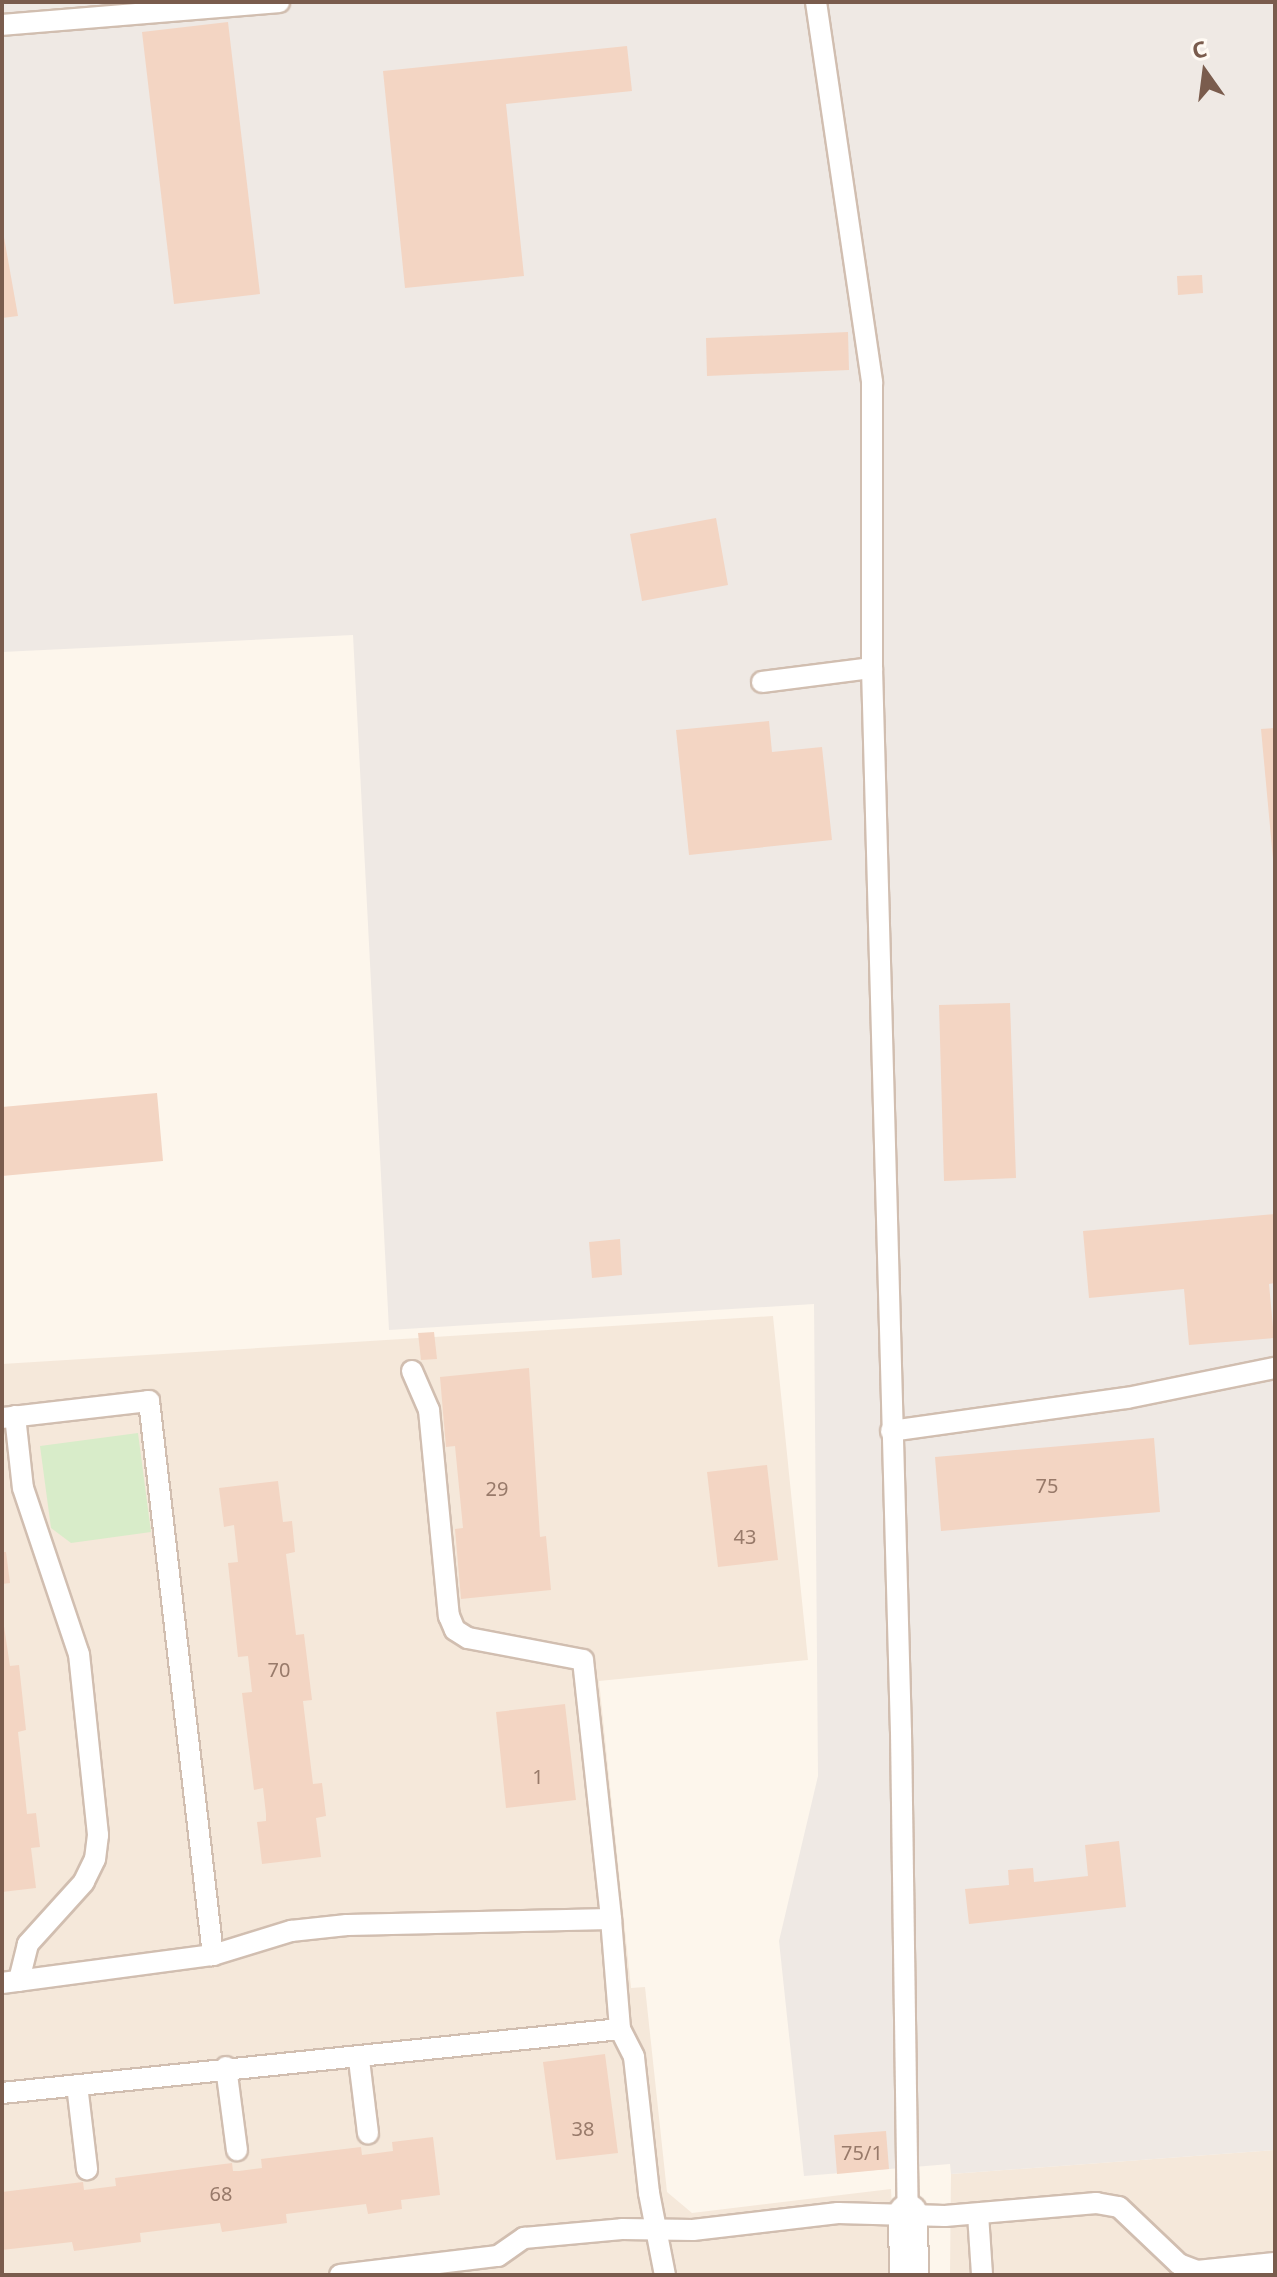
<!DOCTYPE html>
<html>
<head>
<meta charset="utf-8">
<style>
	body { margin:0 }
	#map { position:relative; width:1277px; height:2277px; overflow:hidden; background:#fdf6ec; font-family:"Noto Sans",sans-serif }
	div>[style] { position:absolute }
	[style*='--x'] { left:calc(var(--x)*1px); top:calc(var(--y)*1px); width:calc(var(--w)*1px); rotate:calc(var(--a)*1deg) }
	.residential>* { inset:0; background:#f5e8da }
	.industrial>* { inset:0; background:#efe9e4 }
	.green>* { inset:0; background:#d8ecc9 }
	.building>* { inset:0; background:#f3d5c3 }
	.roads { filter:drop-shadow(2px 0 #d1beb0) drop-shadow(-2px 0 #d1beb0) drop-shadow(0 2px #d1beb0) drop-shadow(0 -2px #d1beb0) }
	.service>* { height:20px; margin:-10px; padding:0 10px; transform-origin:10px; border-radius:10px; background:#fff }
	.minor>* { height:38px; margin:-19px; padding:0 19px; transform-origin:19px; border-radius:19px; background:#fff }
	span { translate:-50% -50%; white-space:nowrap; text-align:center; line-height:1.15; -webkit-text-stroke:6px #fffaf3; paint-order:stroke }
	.number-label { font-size:20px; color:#987a6a }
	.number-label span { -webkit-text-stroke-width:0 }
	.frame { position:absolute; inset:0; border:4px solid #7a5c4d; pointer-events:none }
	.north { position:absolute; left:1165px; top:32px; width:80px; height:80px; -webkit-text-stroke:6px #fffaf3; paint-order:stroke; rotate:346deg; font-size:22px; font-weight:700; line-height:32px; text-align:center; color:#7a5c4d }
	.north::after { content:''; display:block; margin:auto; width:28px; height:36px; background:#7a5c4d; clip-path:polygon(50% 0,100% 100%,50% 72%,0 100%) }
</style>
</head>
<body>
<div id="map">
	<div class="residential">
		<i style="clip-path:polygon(773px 1316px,808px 1660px,599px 1681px,631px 1988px,645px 1987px,667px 2192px,692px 2213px,891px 2189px,895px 2275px,2px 2275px,2px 1364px)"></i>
		<i style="clip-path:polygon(1275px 2150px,1275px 2275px,950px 2275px,951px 2174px)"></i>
	</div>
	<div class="industrial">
		<i style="clip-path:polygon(2px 2px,1275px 2px,1275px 2150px,951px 2174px,950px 2164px,804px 2176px,779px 1941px,818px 1776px,814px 1304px,389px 1330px,353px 635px,2px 652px)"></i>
	</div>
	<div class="green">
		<i style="clip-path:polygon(138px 1433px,151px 1532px,71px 1543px,51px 1528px,40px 1446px)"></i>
	</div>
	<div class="building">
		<i style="clip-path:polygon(228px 22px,260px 294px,174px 304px,142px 32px)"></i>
		<i style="clip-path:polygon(627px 46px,632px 91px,506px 104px,524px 276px,405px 288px,383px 71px)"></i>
		<i style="clip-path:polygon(2px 226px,18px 316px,2px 318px)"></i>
		<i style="clip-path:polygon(1202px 275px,1203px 293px,1178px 295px,1177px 276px)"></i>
		<i style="clip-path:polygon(848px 332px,849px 370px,707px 376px,706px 338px)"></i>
		<i style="clip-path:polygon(716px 518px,728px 585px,642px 601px,630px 534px)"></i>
		<i style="clip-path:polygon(769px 721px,772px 752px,822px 747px,832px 840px,689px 855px,676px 730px)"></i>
		<i style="clip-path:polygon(1275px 728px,1275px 859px,1273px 859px,1261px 729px)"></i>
		<i style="clip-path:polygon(1010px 1003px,1016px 1178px,944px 1181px,939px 1005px)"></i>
		<i style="clip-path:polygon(157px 1093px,163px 1161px,2px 1176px,2px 1107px)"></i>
		<i style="clip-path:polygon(1275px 1214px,1275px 1283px,1269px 1284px,1274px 1338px,1189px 1345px,1184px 1289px,1089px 1298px,1083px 1231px)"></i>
		<i style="clip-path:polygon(620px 1239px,622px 1275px,592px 1278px,589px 1242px)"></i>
		<i style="clip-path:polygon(434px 1332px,437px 1359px,421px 1360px,418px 1333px)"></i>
		<i style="clip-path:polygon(529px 1368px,540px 1537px,546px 1536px,551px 1590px,461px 1599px,455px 1529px,463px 1528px,455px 1446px,446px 1447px,440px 1377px)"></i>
		<i style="clip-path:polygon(1154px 1438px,1160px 1512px,941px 1531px,935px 1457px)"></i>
		<i style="clip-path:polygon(767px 1465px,778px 1560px,718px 1567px,707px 1472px)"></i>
		<i style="clip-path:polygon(278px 1481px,283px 1522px,292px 1521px,295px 1552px,286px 1554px,296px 1635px,304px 1634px,312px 1700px,303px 1701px,313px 1784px,322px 1783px,326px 1816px,316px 1818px,321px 1857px,262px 1864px,257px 1822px,266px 1821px,266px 1814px,263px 1788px,254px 1790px,242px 1693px,252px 1692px,248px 1656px,238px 1657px,228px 1563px,238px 1562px,234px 1525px,224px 1527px,219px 1488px)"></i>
		<i style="clip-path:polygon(2px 1552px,6px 1552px,10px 1583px,2px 1584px)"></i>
		<i style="clip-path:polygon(2px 1613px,10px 1666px,19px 1665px,26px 1730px,18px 1732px,27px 1814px,36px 1813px,40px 1847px,31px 1848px,36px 1888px,2px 1892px)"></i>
		<i style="clip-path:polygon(565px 1704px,576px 1800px,506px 1808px,496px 1712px)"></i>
		<i style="clip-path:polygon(1119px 1841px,1126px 1907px,969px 1924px,965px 1889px,1009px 1885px,1008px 1870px,1033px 1868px,1034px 1882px,1088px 1876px,1085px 1845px)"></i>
		<i style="clip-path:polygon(605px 2054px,618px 2153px,556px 2160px,543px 2062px)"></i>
		<i style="clip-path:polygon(886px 2131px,889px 2169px,837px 2174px,834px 2135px)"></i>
		<i style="clip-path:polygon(433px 2137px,440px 2195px,401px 2200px,402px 2209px,368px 2214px,366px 2204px,286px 2214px,287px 2223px,222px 2232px,220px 2223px,140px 2233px,141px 2242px,74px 2251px,72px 2242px,2px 2250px,2px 2192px,83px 2182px,84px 2190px,116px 2186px,115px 2178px,232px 2163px,233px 2171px,239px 2171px,262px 2168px,261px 2159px,361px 2147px,362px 2155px,370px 2154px,393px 2151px,392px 2142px)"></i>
	</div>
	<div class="roads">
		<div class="service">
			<i style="--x:816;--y:2;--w:384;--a:81.6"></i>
			<i style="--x:872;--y:382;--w:286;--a:90"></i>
			<i style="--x:872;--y:668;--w:1064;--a:88.44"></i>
			<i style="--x:901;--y:1732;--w:482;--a:89.2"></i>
			<i style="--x:2;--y:25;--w:278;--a:-4.7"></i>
			<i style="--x:762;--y:682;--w:111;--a:-7.3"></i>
			<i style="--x:412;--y:1371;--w:43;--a:66.4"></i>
			<i style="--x:429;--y:1410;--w:207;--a:84.5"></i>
			<i style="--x:449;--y:1616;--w:15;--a:67"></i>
			<i style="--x:455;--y:1630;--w:15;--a:32"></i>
			<i style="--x:468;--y:1638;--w:117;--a:10.8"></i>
			<i style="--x:583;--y:1660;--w:261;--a:83.8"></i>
			<i style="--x:15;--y:1416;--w:72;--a:83.7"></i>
			<i style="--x:23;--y:1488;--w:175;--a:71.4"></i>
			<i style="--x:79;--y:1654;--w:182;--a:84"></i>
			<i style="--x:98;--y:1835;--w:24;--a:97"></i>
			<i style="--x:95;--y:1859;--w:25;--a:116"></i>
			<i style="--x:84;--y:1882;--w:84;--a:132.1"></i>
			<i style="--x:28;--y:1944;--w:38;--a:104"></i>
			<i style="--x:2;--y:1418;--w:148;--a:-6.6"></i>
			<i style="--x:149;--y:1401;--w:558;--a:83.41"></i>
			<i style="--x:891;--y:1431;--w:238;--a:-8"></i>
			<i style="--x:1127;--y:1398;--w:151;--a:-11.5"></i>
			<i style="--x:2;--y:1983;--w:213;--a:-7.6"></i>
			<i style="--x:213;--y:1955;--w:82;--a:-17.1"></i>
			<i style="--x:291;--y:1931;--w:56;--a:-6.1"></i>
			<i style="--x:347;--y:1925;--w:264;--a:-1.3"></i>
			<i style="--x:611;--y:1919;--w:110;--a:85.3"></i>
			<i style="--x:620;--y:2029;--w:31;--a:63"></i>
			<i style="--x:634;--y:2057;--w:137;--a:83.7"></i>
			<i style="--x:649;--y:2193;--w:84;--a:79"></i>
			<i style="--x:359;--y:2060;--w:74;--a:83"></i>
			<i style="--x:226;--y:2067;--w:84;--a:82.5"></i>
			<i style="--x:77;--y:2085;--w:85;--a:83.2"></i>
			<i style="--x:2;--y:2093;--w:621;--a:-5.91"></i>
			<i style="--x:978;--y:2214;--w:61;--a:86.2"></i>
			<i style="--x:340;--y:2275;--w:159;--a:-6.9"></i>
			<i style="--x:498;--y:2256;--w:32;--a:-35"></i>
			<i style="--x:524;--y:2238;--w:98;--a:-5.2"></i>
			<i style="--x:622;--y:2229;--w:71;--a:0.8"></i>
			<i style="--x:693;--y:2230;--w:146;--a:-6.7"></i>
			<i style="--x:838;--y:2213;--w:107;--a:1.6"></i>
			<i style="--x:945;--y:2216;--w:152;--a:-4.9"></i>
			<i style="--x:1096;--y:2203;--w:23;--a:10"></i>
			<i style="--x:1119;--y:2207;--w:83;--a:43.5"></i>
			<i style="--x:1179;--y:2264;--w:19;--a:21"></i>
			<i style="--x:1197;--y:2271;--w:78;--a:-5.9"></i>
		</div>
		<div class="minor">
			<i style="--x:908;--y:2214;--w:61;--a:89.1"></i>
		</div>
	</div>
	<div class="number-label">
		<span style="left:1047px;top:1485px">75</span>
		<span style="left:497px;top:1488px">29</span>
		<span style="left:745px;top:1536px">43</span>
		<span style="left:279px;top:1669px">70</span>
		<span style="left:538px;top:1776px">1</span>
		<span style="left:583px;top:2128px">38</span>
		<span style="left:862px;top:2152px">75/1</span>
		<span style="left:221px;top:2193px">68</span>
	</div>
	<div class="frame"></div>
	<div class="north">С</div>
</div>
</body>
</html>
